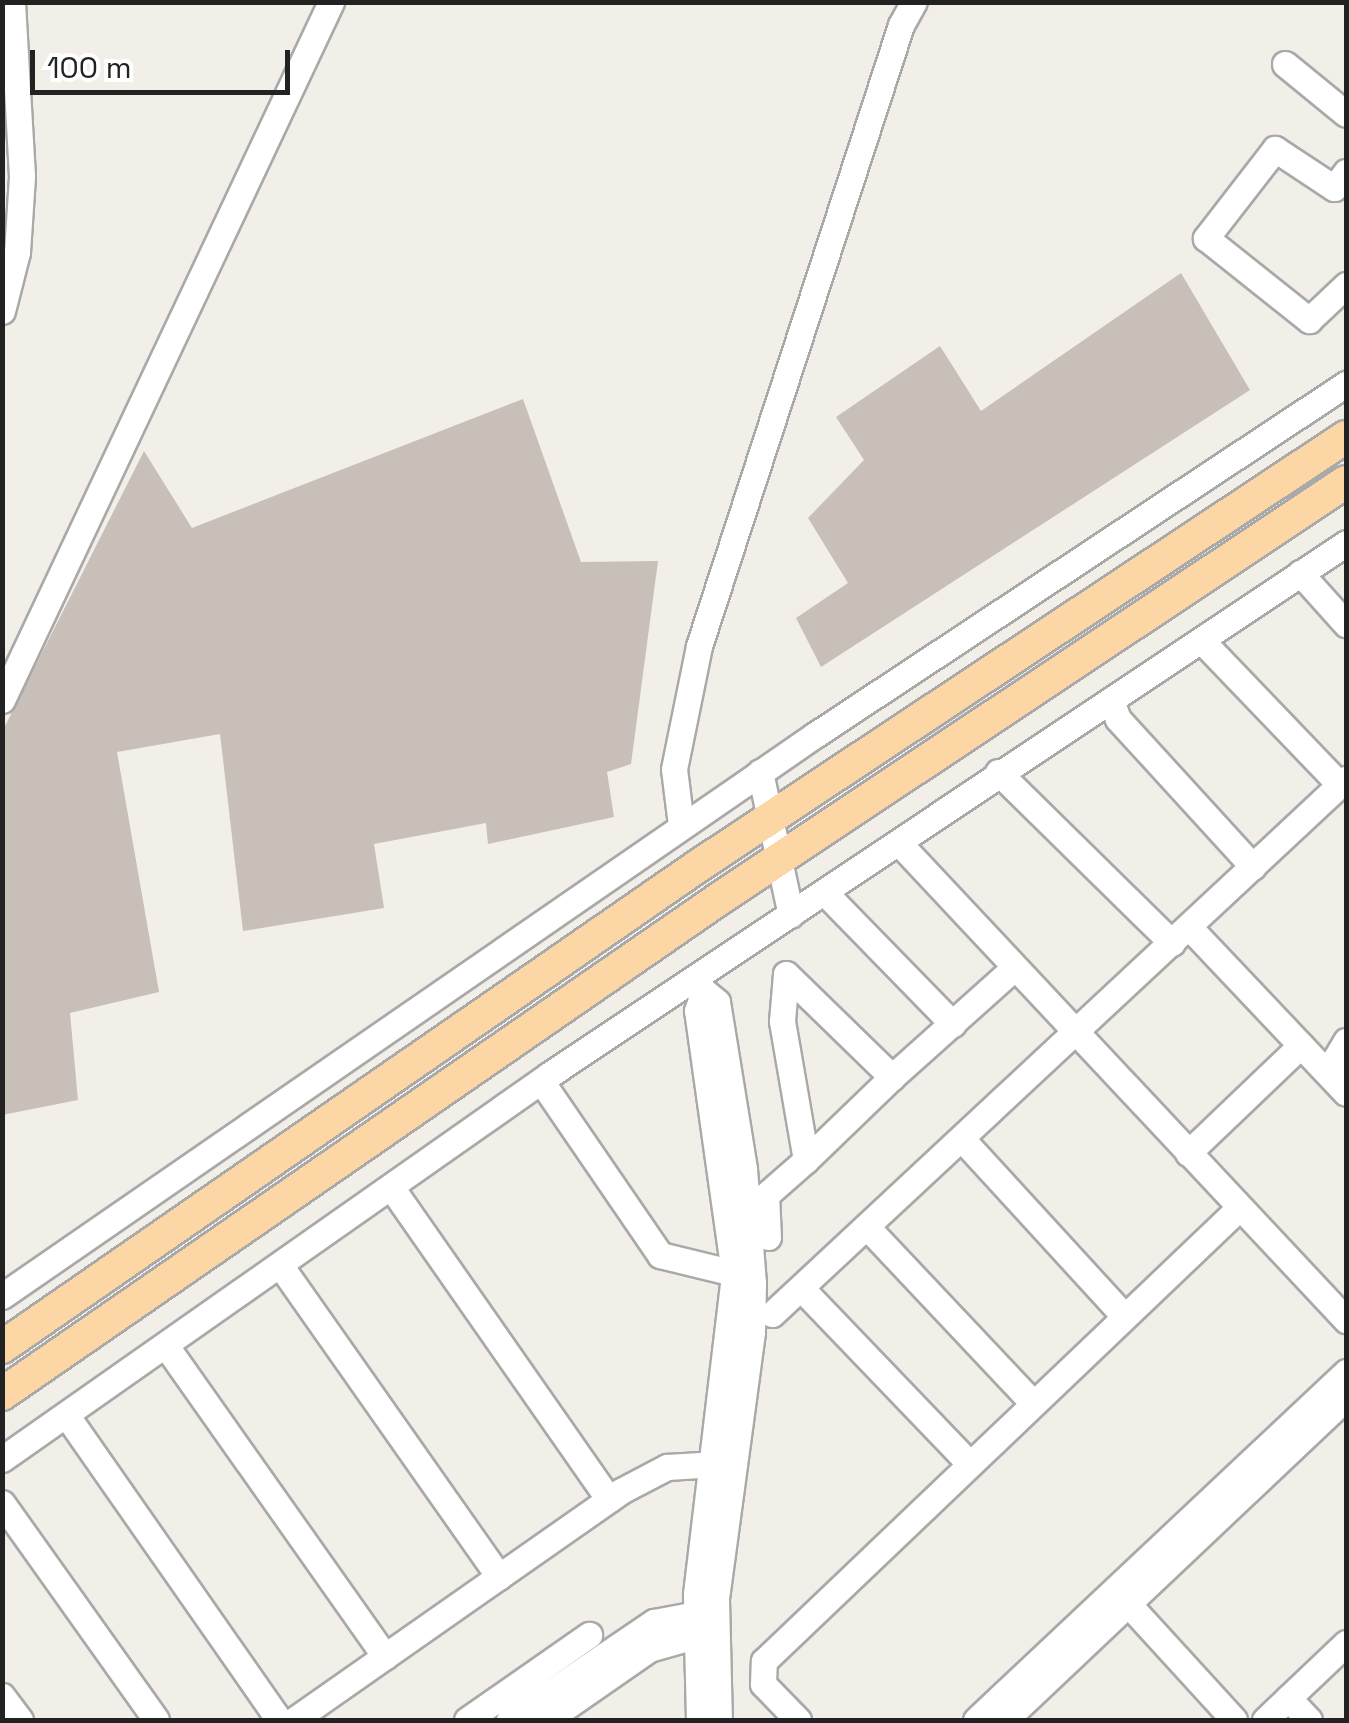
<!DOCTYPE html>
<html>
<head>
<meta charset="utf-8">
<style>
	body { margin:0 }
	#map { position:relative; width:1349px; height:1723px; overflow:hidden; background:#f2efe9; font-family:"Space Grotesk",sans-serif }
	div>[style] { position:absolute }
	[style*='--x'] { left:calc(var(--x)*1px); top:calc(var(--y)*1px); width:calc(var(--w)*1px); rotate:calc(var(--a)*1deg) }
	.building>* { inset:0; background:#c7bfb8 }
	.roads { filter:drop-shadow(2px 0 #a9a9a9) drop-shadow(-2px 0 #a9a9a9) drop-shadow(0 2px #a9a9a9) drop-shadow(0 -2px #a9a9a9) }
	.minor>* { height:25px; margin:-12.5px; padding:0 12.5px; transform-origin:12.5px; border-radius:12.5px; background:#fff }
	.major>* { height:32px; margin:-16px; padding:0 16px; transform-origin:16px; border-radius:16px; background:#fcd6a4 }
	span { translate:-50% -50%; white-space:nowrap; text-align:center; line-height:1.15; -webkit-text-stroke:8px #fff; paint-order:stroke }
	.frame { position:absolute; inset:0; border:5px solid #222; pointer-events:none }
	.scale { position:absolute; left:30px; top:50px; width:260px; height:45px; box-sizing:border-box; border:5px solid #222; border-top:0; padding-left:12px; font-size:30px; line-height:35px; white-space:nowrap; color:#222; -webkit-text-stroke:8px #fff; paint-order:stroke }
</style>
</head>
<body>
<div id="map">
	<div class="building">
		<i style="clip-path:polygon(1181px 273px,1250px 390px,821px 667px,796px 618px,848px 583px,808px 518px,864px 460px,836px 417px,940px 346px,981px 411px)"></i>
		<i style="clip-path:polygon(523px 399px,581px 562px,658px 561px,631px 764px,607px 772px,614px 817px,488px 844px,486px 823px,374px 844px,384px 908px,243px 931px,220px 734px,117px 752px,159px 992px,70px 1013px,78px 1100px,2px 1115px,2px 732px,144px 451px,192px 528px)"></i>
	</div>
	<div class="roads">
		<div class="minor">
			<i style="--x:1285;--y:64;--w:79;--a:39.3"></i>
			<i style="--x:1346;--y:172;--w:20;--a:127"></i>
			<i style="--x:1334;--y:188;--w:71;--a:-146.5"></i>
			<i style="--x:1275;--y:149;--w:113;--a:127.8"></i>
			<i style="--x:1206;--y:238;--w:132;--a:38.5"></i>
			<i style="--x:1309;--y:320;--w:51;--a:-43.4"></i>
			<i style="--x:2;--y:311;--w:61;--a:-75.7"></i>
			<i style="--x:17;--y:252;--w:76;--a:-86.2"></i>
			<i style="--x:22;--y:176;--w:174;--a:-93.3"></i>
			<i style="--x:1300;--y:573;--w:69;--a:48"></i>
			<i style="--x:1202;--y:641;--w:199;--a:46.2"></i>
			<i style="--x:2;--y:700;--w:772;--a:-64.76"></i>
			<i style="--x:1111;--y:700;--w:20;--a:70"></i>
			<i style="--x:1118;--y:719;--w:200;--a:47.6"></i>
			<i style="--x:760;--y:772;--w:146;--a:77.8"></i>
			<i style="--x:998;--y:772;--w:244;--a:44.5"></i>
			<i style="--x:681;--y:825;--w:56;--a:-97.1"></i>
			<i style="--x:674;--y:769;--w:126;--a:-78.5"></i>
			<i style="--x:699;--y:646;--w:653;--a:-71.98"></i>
			<i style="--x:901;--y:25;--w:26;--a:-61"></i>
			<i style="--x:899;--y:843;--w:654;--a:46.86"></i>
			<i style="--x:825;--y:893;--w:183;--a:45.7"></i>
			<i style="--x:1189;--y:927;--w:228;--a:46.6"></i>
			<i style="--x:1346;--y:1041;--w:29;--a:121"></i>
			<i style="--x:1331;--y:1066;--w:15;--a:-8"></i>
			<i style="--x:541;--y:1081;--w:211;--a:55.6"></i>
			<i style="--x:660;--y:1255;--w:76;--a:13.7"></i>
			<i style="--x:962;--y:1139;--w:240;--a:47.5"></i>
			<i style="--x:1188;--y:1153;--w:156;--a:-43.7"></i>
			<i style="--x:806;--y:1160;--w:120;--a:-44"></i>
			<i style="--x:391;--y:1187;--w:381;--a:55.1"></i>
			<i style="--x:867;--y:1227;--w:241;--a:46.7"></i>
			<i style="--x:768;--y:1237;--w:42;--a:-92.7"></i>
			<i style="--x:766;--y:1195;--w:53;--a:-41.2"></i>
			<i style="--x:806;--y:1160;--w:141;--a:-99.8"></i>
			<i style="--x:782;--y:1021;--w:47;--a:-85.1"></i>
			<i style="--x:786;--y:974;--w:148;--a:44.2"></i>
			<i style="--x:892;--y:1077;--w:164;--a:-41.8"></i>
			<i style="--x:280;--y:1265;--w:381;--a:54.9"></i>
			<i style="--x:801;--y:1288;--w:241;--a:46.2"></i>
			<i style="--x:2;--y:1296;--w:988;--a:-34.61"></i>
			<i style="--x:815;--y:735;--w:637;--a:-33.47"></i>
			<i style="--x:772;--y:1314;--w:785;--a:-42.99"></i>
			<i style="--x:166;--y:1346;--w:380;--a:54.8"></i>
			<i style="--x:67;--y:1416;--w:371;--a:55.1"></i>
			<i style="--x:2;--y:1459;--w:668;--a:-35.07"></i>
			<i style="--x:549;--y:1075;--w:958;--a:-33.72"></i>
			<i style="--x:2;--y:1503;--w:266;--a:54.6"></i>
			<i style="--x:1120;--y:1595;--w:169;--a:47.6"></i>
			<i style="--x:2;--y:1696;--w:30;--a:53"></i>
			<i style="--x:1288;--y:1698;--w:30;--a:46"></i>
			<i style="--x:294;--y:1720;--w:399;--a:-35"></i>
			<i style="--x:621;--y:1491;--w:52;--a:-27.6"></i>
			<i style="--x:667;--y:1467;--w:49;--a:-3.5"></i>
			<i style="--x:467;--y:1720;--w:149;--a:-34.9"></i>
			<i style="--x:509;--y:1720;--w:175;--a:-34.1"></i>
			<i style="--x:654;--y:1622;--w:59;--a:-10.7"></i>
			<i style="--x:547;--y:1720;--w:124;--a:-34.8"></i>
			<i style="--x:649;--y:1649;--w:66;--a:-15.9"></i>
			<i style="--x:699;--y:1720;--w:126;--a:-91.4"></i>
			<i style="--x:696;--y:1594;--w:323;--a:-83.2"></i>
			<i style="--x:734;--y:1273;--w:265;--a:-98"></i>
			<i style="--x:697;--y:1011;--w:21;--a:-71"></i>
			<i style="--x:704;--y:991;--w:17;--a:40"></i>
			<i style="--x:717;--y:1002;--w:169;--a:80.8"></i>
			<i style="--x:744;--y:1169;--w:114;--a:85.5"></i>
			<i style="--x:753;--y:1283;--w:49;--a:91.2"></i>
			<i style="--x:752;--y:1332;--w:270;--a:97.7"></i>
			<i style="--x:716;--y:1600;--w:120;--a:88.6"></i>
			<i style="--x:798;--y:1720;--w:50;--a:-134.2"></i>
			<i style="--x:763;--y:1684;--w:23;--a:-88"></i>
			<i style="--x:764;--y:1661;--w:656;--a:-43.64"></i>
			<i style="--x:976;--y:1720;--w:508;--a:-43.24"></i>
			<i style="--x:1005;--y:1720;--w:470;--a:-43.4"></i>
			<i style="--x:1265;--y:1720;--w:112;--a:-43.5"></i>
		</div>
		<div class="major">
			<i style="--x:2;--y:1347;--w:846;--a:-34.65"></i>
			<i style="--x:698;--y:866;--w:777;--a:-33.51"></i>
			<i style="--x:2;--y:1394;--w:875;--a:-34.62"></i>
			<i style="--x:722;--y:897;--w:749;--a:-33.63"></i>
		</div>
	</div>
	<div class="frame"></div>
	<div class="scale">100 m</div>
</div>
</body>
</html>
